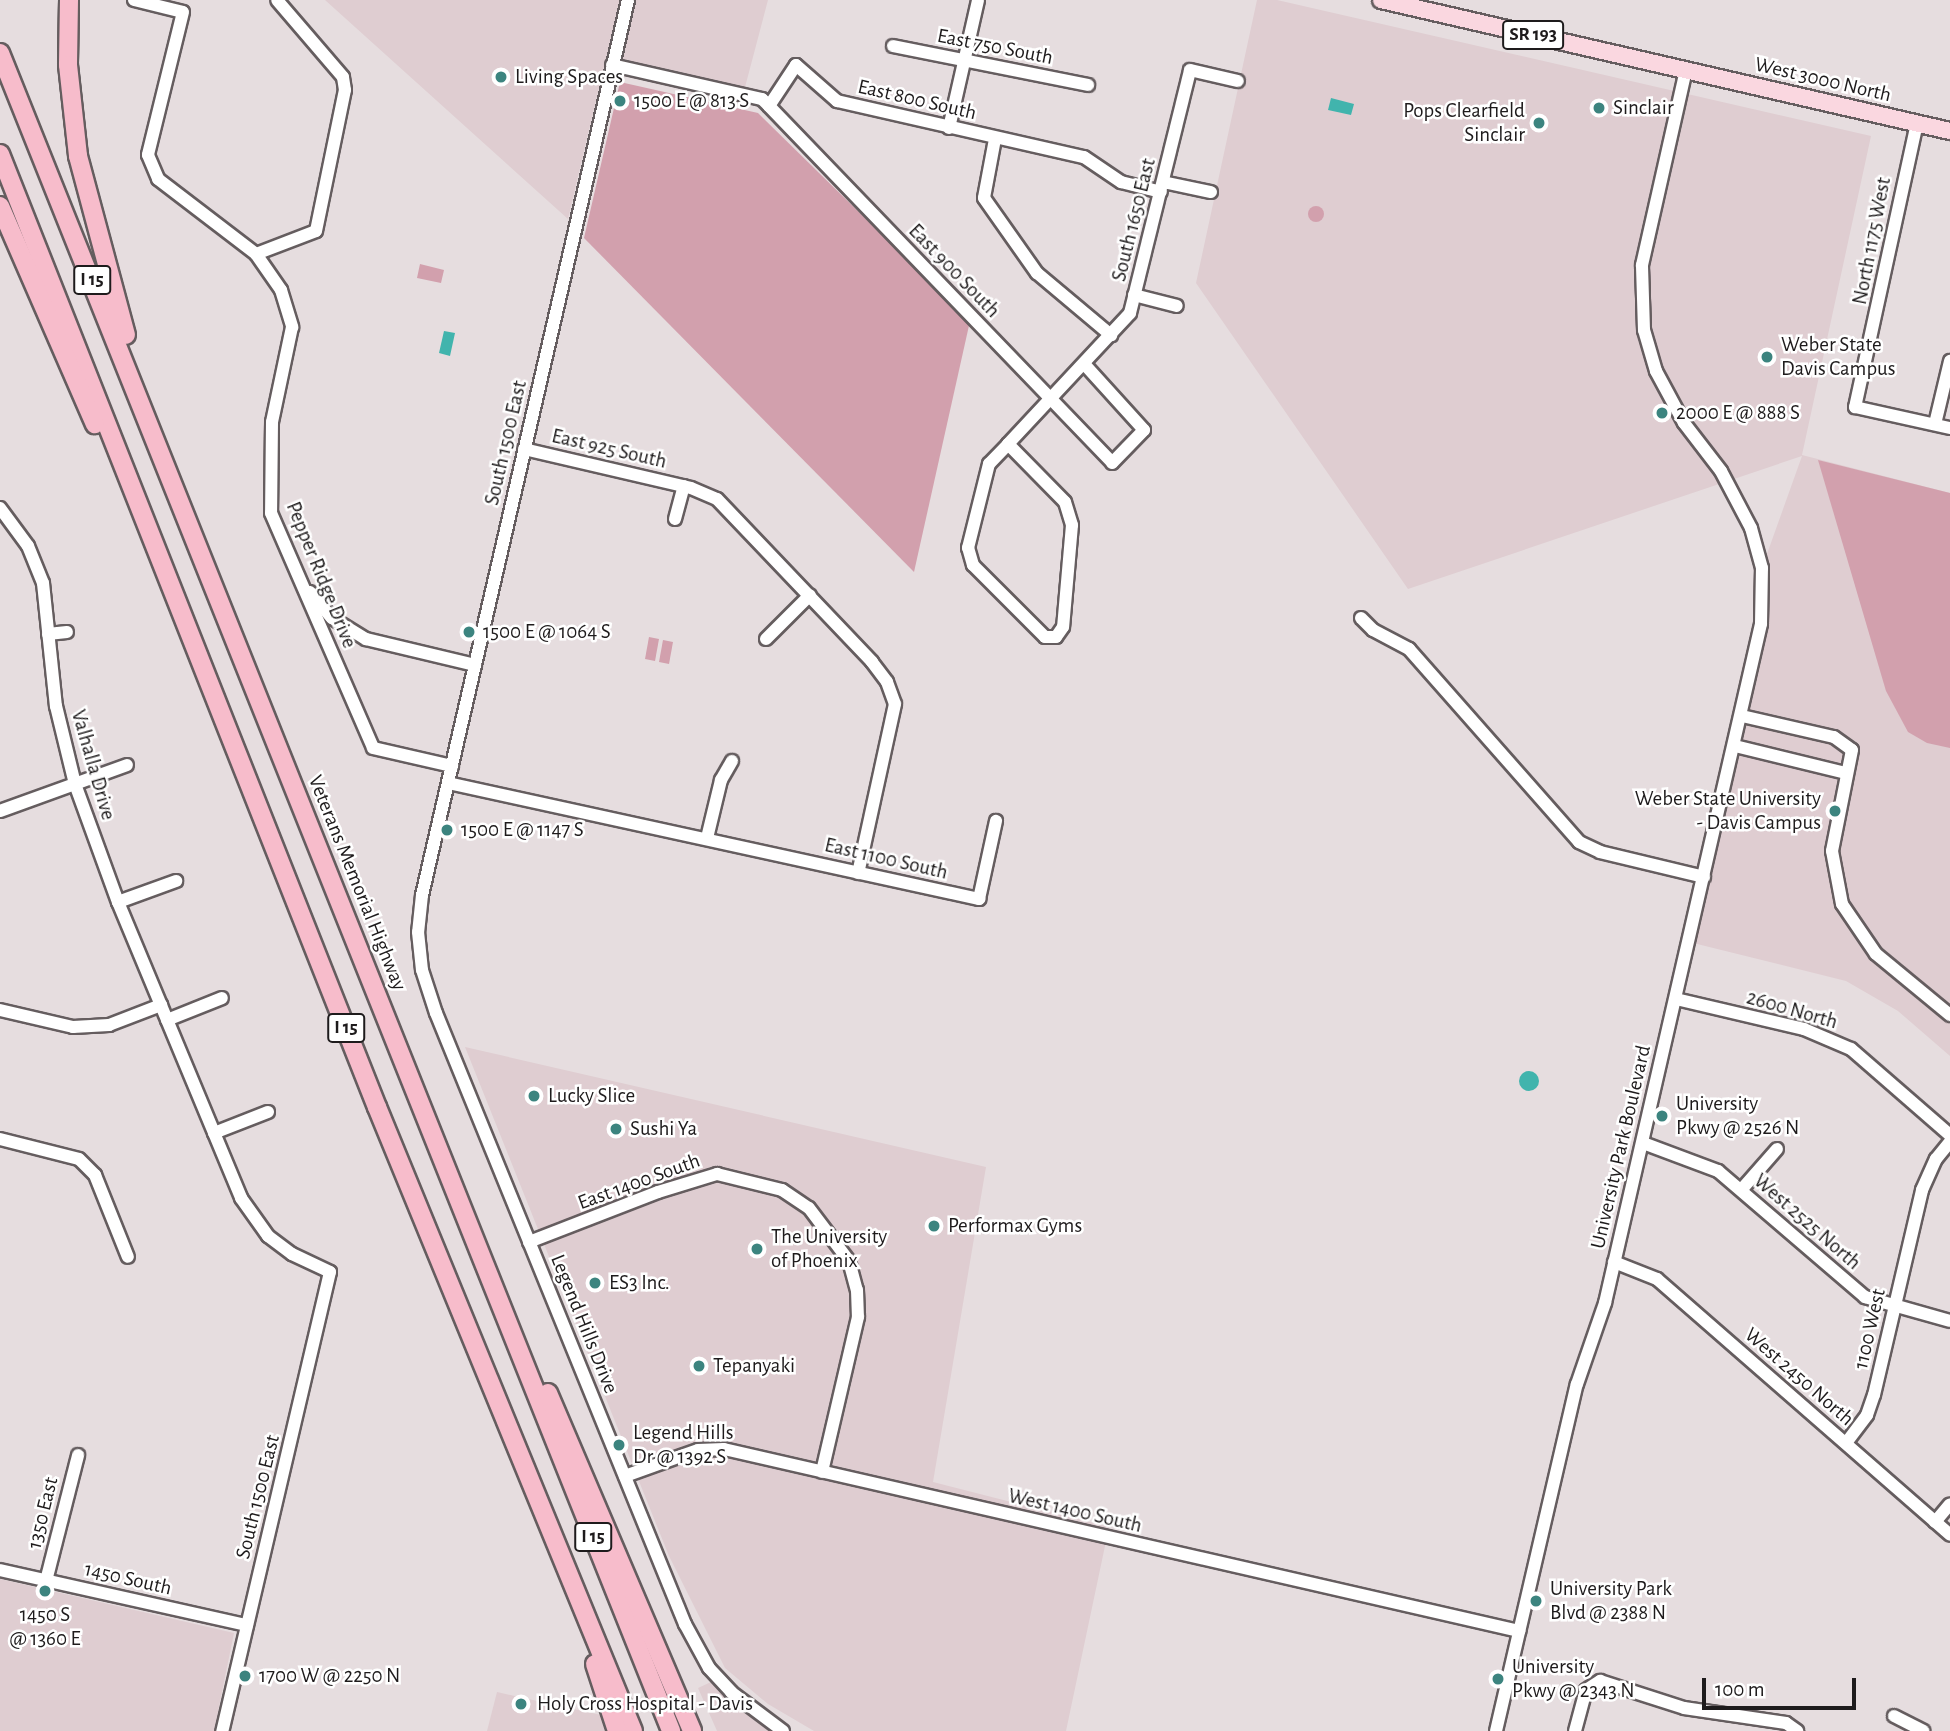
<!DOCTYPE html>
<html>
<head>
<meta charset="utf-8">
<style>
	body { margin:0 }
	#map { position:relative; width:1950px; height:1731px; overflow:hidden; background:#e6dddf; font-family:"Alegreya Sans",sans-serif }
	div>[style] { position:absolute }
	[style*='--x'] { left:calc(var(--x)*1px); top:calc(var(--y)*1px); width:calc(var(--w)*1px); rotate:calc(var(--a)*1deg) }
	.built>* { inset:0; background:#dfcdd1 }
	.green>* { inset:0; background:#d2a0ad }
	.round { border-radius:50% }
	.water>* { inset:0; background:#41b4ad }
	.roads { filter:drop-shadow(2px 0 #655d5f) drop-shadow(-2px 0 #655d5f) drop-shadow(0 2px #655d5f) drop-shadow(0 -2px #655d5f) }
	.minor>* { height:12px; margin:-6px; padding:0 6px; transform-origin:6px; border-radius:6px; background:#fff }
	.major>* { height:16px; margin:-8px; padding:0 8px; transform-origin:8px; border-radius:8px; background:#fad7e0 }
	.highway>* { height:18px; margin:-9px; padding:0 9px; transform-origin:9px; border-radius:9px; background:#f7bccb }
	.dots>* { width:19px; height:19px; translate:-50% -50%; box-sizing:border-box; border:4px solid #fff; border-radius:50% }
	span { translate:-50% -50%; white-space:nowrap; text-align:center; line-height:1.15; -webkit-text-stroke:5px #fff; paint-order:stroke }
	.shield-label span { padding:2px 5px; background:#fff; border:2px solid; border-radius:5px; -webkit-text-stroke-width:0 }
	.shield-label { font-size:19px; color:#1e1b1c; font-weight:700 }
	.street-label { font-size:21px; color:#1e1b1c }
	.poi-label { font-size:21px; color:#1e1b1c }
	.left { translate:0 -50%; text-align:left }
	.right { translate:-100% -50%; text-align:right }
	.scale { position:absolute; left:1702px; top:1678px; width:154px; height:32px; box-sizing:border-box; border:4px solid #1e1b1c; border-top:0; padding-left:9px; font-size:21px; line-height:24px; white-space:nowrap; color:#1e1b1c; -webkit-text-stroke:5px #fff; paint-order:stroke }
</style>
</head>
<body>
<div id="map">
	<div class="built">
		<i style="clip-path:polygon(325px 0,768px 0,744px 91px,606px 58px,568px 219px)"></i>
		<i style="clip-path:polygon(1257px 0,1277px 0,1871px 136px,1802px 455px,1950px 493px,1950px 1056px,1898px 1011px,1846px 981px,1689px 942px,1757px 653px,1762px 568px,1802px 456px,1408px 589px,1196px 283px)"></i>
		<i style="clip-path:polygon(465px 1047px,986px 1167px,933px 1482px,1109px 1527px,1066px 1731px,814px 1731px,768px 1704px,725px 1668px,669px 1556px)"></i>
		<i style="clip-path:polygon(0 1579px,234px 1633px,214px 1731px,0 1731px)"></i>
		<i style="clip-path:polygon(711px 1682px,735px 1706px,770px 1731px,717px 1731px,698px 1688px)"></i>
		<i style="clip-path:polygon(497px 1692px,601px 1715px,606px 1731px,487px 1731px)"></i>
	</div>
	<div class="green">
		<i style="clip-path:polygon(620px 82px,758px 113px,970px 321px,914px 572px,584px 238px)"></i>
		<i class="round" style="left:1308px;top:206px;width:16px;height:16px"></i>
		<i style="clip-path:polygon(420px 264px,444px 270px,441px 283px,417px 278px)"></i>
		<i style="clip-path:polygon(1818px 460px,1950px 493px,1950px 748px,1927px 743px,1908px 732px,1886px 691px)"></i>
		<i style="clip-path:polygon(649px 637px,659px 639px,655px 661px,645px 659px)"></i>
		<i style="clip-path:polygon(663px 640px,673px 642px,669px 664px,659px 662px)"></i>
	</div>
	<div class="water">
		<i style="clip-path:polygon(1331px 98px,1354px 104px,1351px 115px,1328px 110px)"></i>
		<i style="clip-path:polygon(444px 331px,455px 333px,450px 356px,439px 353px)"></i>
		<i class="round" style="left:1519px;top:1071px;width:20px;height:20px"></i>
	</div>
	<div class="roads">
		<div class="minor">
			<i style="--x:134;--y:0;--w:50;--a:13.8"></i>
			<i style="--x:183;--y:12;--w:147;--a:103.8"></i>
			<i style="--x:148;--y:155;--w:26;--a:67"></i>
			<i style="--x:158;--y:179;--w:123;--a:37.4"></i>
			<i style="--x:256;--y:254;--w:44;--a:55.2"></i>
			<i style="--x:281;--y:290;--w:39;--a:73"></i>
			<i style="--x:292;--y:327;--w:97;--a:101.9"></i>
			<i style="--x:272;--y:422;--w:91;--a:90.6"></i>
			<i style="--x:271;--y:513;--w:256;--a:66.5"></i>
			<i style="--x:373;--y:748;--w:81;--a:12.8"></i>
			<i style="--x:628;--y:0;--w:918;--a:102.96"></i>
			<i style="--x:422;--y:895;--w:37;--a:96"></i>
			<i style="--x:418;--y:932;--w:38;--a:84"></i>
			<i style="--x:422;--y:970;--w:45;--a:72"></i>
			<i style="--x:436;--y:1013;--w:660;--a:67.83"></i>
			<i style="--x:685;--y:1624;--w:50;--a:61.4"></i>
			<i style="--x:709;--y:1668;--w:33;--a:47"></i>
			<i style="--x:731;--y:1692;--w:65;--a:36.9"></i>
			<i style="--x:893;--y:46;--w:199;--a:11.3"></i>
			<i style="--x:612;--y:65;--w:154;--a:12.8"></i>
			<i style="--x:762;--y:99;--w:10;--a:45"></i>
			<i style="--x:769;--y:106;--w:49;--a:-56.6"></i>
			<i style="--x:796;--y:65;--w:55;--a:41.3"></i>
			<i style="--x:837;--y:101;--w:253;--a:12.8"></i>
			<i style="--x:1084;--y:157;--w:45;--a:34"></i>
			<i style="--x:1121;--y:182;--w:41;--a:14"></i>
			<i style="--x:769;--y:106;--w:495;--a:46.1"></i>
			<i style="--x:1112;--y:463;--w:46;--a:-45.9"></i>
			<i style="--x:1144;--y:430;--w:88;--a:-132.2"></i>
			<i style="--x:1917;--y:123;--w:291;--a:102.3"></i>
			<i style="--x:1855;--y:407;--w:97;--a:12.5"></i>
			<i style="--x:949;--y:128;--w:131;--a:-77.2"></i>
			<i style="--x:995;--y:139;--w:60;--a:100.6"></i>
			<i style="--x:984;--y:198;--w:92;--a:54.8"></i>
			<i style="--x:1037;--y:273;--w:97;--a:40"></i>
			<i style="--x:1163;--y:182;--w:49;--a:11.8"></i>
			<i style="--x:256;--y:254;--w:64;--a:-21"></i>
			<i style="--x:316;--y:231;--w:144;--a:-78.4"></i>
			<i style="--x:345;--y:90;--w:13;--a:-99"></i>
			<i style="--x:343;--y:77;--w:101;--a:-130.6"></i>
			<i style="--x:1134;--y:295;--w:44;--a:14.3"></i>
			<i style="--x:1935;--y:424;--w:65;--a:-76.6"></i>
			<i style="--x:1008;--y:444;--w:179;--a:-47"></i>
			<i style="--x:1130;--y:313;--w:250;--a:-76.1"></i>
			<i style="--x:1190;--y:70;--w:49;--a:12.9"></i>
			<i style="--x:1008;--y:444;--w:81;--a:45.5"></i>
			<i style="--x:1065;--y:502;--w:24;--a:73"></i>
			<i style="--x:1072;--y:525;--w:102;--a:95"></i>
			<i style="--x:1063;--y:627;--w:12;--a:125"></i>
			<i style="--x:1056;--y:637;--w:11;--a:180"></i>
			<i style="--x:1045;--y:637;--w:102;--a:-135"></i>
			<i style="--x:973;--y:565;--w:18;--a:-106"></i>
			<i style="--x:968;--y:548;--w:87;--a:-76"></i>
			<i style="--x:989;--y:464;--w:28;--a:-46"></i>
			<i style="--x:524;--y:449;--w:171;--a:13.1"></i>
			<i style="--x:691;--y:488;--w:28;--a:23"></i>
			<i style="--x:717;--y:499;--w:225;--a:46.4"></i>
			<i style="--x:872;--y:662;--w:25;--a:53"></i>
			<i style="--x:887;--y:682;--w:23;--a:70"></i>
			<i style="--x:895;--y:704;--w:173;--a:102.3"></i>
			<i style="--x:0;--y:508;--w:47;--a:53.6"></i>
			<i style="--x:28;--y:546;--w:40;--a:68"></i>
			<i style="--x:43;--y:583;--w:124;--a:84"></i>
			<i style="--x:56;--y:706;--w:80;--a:76.3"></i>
			<i style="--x:75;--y:784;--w:126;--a:70"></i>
			<i style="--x:118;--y:902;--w:321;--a:67.4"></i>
			<i style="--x:241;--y:1198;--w:47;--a:54.6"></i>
			<i style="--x:268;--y:1236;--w:30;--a:37"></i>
			<i style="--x:292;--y:1254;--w:42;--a:25.3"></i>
			<i style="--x:330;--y:1272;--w:472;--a:103.2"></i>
			<i style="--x:675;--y:519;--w:34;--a:-75"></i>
			<i style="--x:310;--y:592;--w:34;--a:50"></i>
			<i style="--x:332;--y:618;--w:40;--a:32"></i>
			<i style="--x:366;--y:639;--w:112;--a:13.4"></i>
			<i style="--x:1361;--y:618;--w:17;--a:45"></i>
			<i style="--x:1373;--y:630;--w:41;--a:27.8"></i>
			<i style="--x:1409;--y:649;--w:257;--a:48.6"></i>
			<i style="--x:1579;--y:842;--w:23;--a:25"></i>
			<i style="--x:1600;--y:852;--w:107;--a:13.5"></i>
			<i style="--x:48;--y:634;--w:19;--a:-6"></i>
			<i style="--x:766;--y:639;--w:62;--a:-45"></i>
			<i style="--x:1742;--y:716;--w:94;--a:12.9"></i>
			<i style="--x:1834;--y:737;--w:22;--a:36"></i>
			<i style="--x:1852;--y:750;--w:103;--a:101.2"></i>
			<i style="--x:1832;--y:851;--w:54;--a:79.3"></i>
			<i style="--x:1842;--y:904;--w:60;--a:55.8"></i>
			<i style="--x:1876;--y:954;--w:96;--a:39.5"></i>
			<i style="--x:1735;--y:746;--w:114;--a:13.7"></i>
			<i style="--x:448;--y:783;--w:544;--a:12.32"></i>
			<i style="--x:979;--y:899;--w:80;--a:-77.7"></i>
			<i style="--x:0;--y:811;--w:135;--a:-19.9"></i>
			<i style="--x:707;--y:838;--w:60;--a:-76.4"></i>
			<i style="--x:721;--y:780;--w:22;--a:-60"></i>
			<i style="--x:118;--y:902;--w:62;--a:-19.9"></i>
			<i style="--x:1676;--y:999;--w:131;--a:13.2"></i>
			<i style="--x:1804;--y:1029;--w:51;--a:23.1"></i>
			<i style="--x:1851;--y:1049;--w:131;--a:41"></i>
			<i style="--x:0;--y:1010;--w:75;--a:13.1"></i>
			<i style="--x:73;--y:1027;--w:36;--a:-3"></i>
			<i style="--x:109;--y:1025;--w:56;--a:-21"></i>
			<i style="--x:167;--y:1020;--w:59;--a:-21.8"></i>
			<i style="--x:214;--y:1133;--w:58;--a:-21.3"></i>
			<i style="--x:0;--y:1139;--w:81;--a:14.2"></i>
			<i style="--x:79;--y:1159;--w:23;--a:45"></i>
			<i style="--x:95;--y:1175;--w:88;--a:68.1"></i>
			<i style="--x:1643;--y:1143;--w:80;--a:20.5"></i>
			<i style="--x:1718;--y:1171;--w:194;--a:40.6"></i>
			<i style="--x:1865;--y:1297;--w:88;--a:15.8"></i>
			<i style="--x:1742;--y:1189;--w:53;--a:-48.8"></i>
			<i style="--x:529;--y:1242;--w:138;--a:-21.2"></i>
			<i style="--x:658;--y:1192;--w:62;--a:-17"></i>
			<i style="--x:717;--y:1174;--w:67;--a:13.8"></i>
			<i style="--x:782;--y:1190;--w:32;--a:34"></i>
			<i style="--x:809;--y:1208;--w:66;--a:53"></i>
			<i style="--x:849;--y:1261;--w:30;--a:75"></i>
			<i style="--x:857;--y:1290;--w:27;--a:88"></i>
			<i style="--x:858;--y:1317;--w:159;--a:103.1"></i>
			<i style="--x:1614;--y:1262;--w:46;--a:21.6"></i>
			<i style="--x:1657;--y:1279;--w:389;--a:41.1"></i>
			<i style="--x:1846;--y:1443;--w:35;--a:-53"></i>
			<i style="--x:1867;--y:1415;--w:21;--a:-71"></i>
			<i style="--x:1874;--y:1395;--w:211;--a:-76.8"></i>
			<i style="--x:1922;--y:1190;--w:34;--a:-66"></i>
			<i style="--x:1936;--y:1159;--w:22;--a:-51"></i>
			<i style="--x:625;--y:1476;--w:77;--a:-19.6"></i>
			<i style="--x:698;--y:1450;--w:26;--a:-2"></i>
			<i style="--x:724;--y:1449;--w:816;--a:12.89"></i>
			<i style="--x:1935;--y:1522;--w:23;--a:-50"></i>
			<i style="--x:0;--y:1570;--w:253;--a:12.6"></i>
			<i style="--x:46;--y:1581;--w:130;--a:-75.7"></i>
			<i style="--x:1894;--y:1716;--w:33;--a:27"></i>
			<i style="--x:1496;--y:1731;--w:356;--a:-76.9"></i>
			<i style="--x:1577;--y:1384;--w:86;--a:-70.9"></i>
			<i style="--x:1605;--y:1303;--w:697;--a:-77.06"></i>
			<i style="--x:1761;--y:624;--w:56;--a:-89"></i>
			<i style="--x:1762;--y:568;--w:41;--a:-105.4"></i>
			<i style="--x:1751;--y:528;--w:64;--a:-117.8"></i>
			<i style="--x:1721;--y:471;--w:61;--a:-127.6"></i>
			<i style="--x:1684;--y:423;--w:59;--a:-118.3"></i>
			<i style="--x:1656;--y:371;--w:43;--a:-106.3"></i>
			<i style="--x:1644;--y:330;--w:65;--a:-91.8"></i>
			<i style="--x:1642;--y:265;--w:200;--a:-77.3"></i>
			<i style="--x:1575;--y:1731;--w:42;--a:-75"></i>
			<i style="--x:1586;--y:1690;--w:17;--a:-33"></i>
			<i style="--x:1600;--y:1681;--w:88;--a:17.8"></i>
			<i style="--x:1684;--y:1708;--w:103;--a:8.4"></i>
			<i style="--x:1786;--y:1723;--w:14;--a:36"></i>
		</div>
		<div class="major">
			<i style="--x:1381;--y:0;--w:584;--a:12.97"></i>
		</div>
		<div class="highway">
			<i style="--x:69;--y:0;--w:65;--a:90.9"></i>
			<i style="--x:68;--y:65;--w:92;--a:83.7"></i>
			<i style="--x:78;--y:156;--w:185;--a:75"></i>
			<i style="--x:0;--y:53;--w:1807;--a:68.2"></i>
			<i style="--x:0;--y:154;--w:1025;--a:68.42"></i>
			<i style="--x:377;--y:1107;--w:674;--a:67.69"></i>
			<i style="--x:0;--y:206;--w:238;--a:66.5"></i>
			<i style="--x:548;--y:1393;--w:367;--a:66.9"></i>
			<i style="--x:595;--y:1664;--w:71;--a:71.8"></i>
		</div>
	</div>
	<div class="dots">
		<i style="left:501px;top:77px;background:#3c847f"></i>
		<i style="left:620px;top:101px;background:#3c847f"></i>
		<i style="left:1599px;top:108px;background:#3c847f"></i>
		<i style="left:1539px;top:123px;background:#3c847f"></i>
		<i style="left:1767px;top:357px;background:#3c847f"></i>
		<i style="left:1662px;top:413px;background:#3c847f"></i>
		<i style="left:469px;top:632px;background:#3c847f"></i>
		<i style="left:1835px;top:811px;background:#3c847f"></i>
		<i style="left:447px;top:830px;background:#3c847f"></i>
		<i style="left:534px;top:1096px;background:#3c847f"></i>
		<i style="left:1662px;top:1116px;background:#3c847f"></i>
		<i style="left:616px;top:1129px;background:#3c847f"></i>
		<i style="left:934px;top:1226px;background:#3c847f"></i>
		<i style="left:757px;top:1249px;background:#3c847f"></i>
		<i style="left:595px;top:1283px;background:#3c847f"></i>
		<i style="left:699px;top:1366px;background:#3c847f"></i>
		<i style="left:619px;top:1445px;background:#3c847f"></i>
		<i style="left:45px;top:1591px;background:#3c847f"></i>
		<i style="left:1536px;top:1601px;background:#3c847f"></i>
		<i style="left:245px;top:1676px;background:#3c847f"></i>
		<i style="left:1498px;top:1679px;background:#3c847f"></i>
		<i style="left:521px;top:1704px;background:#3c847f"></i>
	</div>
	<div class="shield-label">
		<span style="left:1533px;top:35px">SR 193</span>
		<span style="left:92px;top:280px">I 15</span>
		<span style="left:346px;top:1028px">I 15</span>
		<span style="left:593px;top:1537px">I 15</span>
	</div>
	<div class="street-label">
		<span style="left:995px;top:47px;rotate:11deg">East 750 South</span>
		<span style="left:1823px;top:80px;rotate:13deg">West 3000 North</span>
		<span style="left:917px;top:100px;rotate:13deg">East 800 South</span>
		<span style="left:1134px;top:220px;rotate:-76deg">South 1650 East</span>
		<span style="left:1872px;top:241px;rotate:-79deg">North 1175 West</span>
		<span style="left:954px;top:271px;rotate:46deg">East 900 South</span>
		<span style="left:506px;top:443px;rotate:-77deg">South 1500 East</span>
		<span style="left:609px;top:449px;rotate:13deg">East 925 South</span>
		<span style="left:321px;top:575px;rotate:68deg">Pepper Ridge Drive</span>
		<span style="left:93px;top:765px;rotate:74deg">Valhalla Drive</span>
		<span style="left:886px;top:859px;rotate:13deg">East 1100 South</span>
		<span style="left:357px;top:883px;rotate:68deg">Veterans Memorial Highway</span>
		<span style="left:1792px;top:1010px;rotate:16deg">2600 North</span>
		<span style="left:1621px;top:1147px;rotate:-77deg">University Park Boulevard</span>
		<span style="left:639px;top:1182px;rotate:-20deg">East 1400 South</span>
		<span style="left:1807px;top:1222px;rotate:41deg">West 2525 North</span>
		<span style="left:584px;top:1324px;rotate:68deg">Legend Hills Drive</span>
		<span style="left:1870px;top:1329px;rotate:-77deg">1100 West</span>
		<span style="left:1799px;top:1377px;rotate:41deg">West 2450 North</span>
		<span style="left:258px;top:1497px;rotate:-76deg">South 1500 East</span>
		<span style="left:1075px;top:1511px;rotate:13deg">West 1400 South</span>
		<span style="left:43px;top:1513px;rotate:-76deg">1350 East</span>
		<span style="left:128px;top:1579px;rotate:13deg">1450 South</span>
	</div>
	<div class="poi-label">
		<span class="left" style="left:515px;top:77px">Living Spaces</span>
		<span class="left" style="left:634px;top:101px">1500 E @ 813 S</span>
		<span class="left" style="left:1613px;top:108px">Sinclair</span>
		<span class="right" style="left:1525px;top:123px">Pops Clearfield<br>Sinclair</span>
		<span class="left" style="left:1781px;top:357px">Weber State<br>Davis Campus</span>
		<span class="left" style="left:1676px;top:413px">2000 E @ 888 S</span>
		<span class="left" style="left:483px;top:632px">1500 E @ 1064 S</span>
		<span class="right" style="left:1821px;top:811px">Weber State University<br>- Davis Campus</span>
		<span class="left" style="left:461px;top:830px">1500 E @ 1147 S</span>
		<span class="left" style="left:548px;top:1096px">Lucky Slice</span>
		<span class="left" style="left:1676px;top:1116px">University<br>Pkwy @ 2526 N</span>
		<span class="left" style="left:630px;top:1129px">Sushi Ya</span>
		<span class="left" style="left:948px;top:1226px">Performax Gyms</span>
		<span class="left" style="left:771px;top:1249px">The University<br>of Phoenix</span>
		<span class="left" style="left:609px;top:1283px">ES3 Inc.</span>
		<span class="left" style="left:713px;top:1366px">Tepanyaki</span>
		<span class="left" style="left:633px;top:1445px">Legend Hills<br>Dr @ 1392 S</span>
		<span class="left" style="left:1550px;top:1601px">University Park<br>Blvd @ 2388 N</span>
		<span style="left:45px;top:1627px">1450 S<br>@ 1360 E</span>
		<span class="left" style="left:1512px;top:1679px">University<br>Pkwy @ 2343 N</span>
		<span class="left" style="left:259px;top:1676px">1700 W @ 2250 N</span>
		<span class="left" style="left:537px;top:1704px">Holy Cross Hospital - Davis</span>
	</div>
	<div class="scale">100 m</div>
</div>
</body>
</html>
